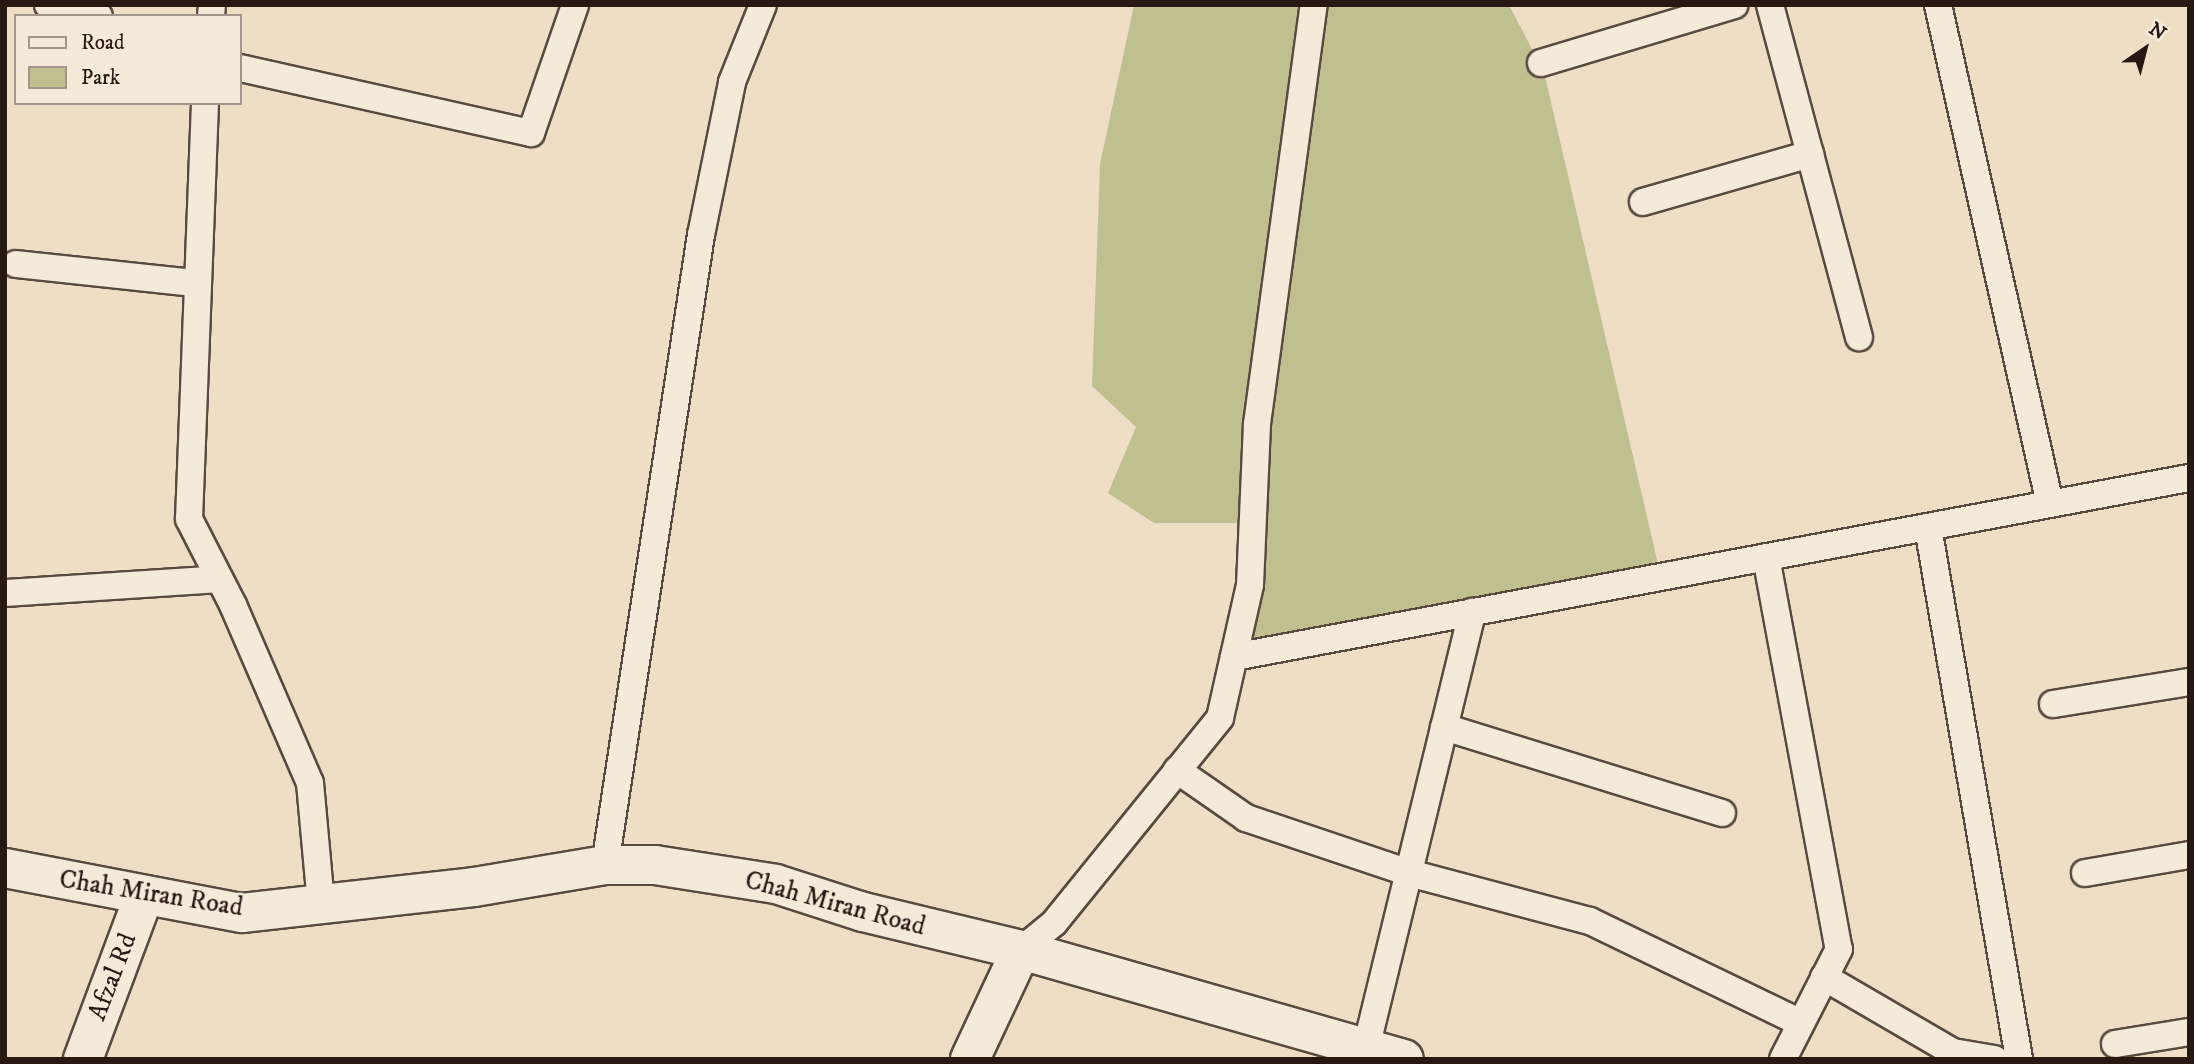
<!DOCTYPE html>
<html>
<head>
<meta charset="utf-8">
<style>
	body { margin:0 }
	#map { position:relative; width:2194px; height:1064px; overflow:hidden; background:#eedec6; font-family:"IM FELL DW Pica",serif }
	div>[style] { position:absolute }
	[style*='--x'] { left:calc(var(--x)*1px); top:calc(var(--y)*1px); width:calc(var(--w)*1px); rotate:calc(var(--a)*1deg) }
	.green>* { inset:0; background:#c0bf90 }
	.roads { filter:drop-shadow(2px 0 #584a3f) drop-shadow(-2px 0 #584a3f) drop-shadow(0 2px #584a3f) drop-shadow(0 -2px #584a3f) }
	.street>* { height:26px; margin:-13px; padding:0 13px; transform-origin:13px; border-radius:13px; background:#f4eada }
	.secondary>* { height:38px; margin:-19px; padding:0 19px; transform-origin:19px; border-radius:19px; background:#f4eada }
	span { translate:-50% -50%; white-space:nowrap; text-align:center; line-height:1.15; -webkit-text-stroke:5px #f4eada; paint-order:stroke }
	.street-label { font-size:26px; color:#261812 }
	.frame { position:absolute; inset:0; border:7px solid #261812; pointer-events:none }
	.legend { position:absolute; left:14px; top:14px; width:228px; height:91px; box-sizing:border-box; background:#f4eada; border:2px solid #a2968a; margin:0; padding:9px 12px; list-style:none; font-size:21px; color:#261812 }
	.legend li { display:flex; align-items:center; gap:14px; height:35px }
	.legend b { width:35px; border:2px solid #a2968a }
	.north { position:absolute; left:2110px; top:14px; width:70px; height:70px; -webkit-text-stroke:5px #f4eada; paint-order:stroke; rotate:35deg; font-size:19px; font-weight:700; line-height:28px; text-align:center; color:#261812 }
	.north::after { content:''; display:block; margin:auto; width:24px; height:32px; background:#261812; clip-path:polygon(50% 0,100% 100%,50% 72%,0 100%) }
</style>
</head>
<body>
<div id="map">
	<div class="green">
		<i style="clip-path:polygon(1134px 5px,1509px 5px,1544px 72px,1661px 577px,1234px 657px,1245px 523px,1154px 523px,1108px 493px,1136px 427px,1092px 386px,1100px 164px)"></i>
	</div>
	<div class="roads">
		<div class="street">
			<i style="--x:48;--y:5;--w:52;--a:12.2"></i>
			<i style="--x:1770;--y:5;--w:344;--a:75"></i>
			<i style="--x:1938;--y:5;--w:511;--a:77.35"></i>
			<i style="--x:211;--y:16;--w:11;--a:-85"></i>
			<i style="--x:1541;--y:63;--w:202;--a:-16.7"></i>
			<i style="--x:240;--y:68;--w:298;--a:12.6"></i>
			<i style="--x:531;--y:133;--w:135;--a:-71"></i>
			<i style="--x:205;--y:103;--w:416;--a:92.2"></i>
			<i style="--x:189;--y:519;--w:97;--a:62.9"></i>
			<i style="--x:233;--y:605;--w:194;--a:66.6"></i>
			<i style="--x:310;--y:783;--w:121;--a:84.8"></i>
			<i style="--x:1643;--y:202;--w:174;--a:-16"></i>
			<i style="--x:16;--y:264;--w:180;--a:6.1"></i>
			<i style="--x:1928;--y:527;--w:540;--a:80.29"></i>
			<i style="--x:1766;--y:557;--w:399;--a:79.5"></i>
			<i style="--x:1839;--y:949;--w:123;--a:117"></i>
			<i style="--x:5;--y:593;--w:214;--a:-3.7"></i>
			<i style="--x:1234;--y:657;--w:972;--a:-10.62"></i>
			<i style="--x:2053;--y:704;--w:138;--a:-9.2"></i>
			<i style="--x:1444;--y:727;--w:291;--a:17.2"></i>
			<i style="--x:1177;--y:770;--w:84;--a:34.8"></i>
			<i style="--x:1246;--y:818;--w:172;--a:18.6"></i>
			<i style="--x:1409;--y:873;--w:187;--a:14.9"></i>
			<i style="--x:1590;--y:921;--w:234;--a:25.8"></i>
			<i style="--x:605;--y:865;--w:637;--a:-81.34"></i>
			<i style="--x:701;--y:235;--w:156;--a:-78.5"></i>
			<i style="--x:732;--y:82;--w:83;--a:-68.1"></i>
			<i style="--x:2085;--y:873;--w:106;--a:-9.8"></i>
			<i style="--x:1021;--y:950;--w:43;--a:-39.3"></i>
			<i style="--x:1054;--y:923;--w:264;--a:-51"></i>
			<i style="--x:1220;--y:718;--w:136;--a:-77.3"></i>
			<i style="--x:1250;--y:585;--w:161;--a:-87.5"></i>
			<i style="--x:1257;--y:424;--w:423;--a:-82.3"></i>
			<i style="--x:1824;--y:977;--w:149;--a:30.2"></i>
			<i style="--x:1953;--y:1052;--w:42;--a:9.7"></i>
			<i style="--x:2115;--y:1044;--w:75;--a:-9.2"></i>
			<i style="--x:1366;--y:1048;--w:449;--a:-76.3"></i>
		</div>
		<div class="secondary">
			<i style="--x:5;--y:868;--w:241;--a:10.8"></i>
			<i style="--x:242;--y:913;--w:233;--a:-6.4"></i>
			<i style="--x:474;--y:887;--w:133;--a:-9.5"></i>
			<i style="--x:605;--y:865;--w:50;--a:0"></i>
			<i style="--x:655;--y:865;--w:122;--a:8.9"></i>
			<i style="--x:776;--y:884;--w:91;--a:17.8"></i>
			<i style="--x:863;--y:912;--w:163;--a:13.5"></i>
			<i style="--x:1021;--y:950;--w:398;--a:15.9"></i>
			<i style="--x:83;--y:1059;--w:174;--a:-69.5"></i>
			<i style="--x:970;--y:1059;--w:120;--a:-64.9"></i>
		</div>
	</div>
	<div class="street-label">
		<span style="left:151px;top:894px;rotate:9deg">Chah Miran Road</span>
		<span style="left:835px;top:904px;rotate:15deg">Chah Miran Road</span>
		<span style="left:113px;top:977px;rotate:-69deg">Afzal Rd</span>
	</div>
	<div class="frame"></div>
	<ul class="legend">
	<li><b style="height:9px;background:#f4eada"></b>Road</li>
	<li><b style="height:19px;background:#c0bf90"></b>Park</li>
	</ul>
	<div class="north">N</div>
</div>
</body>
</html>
